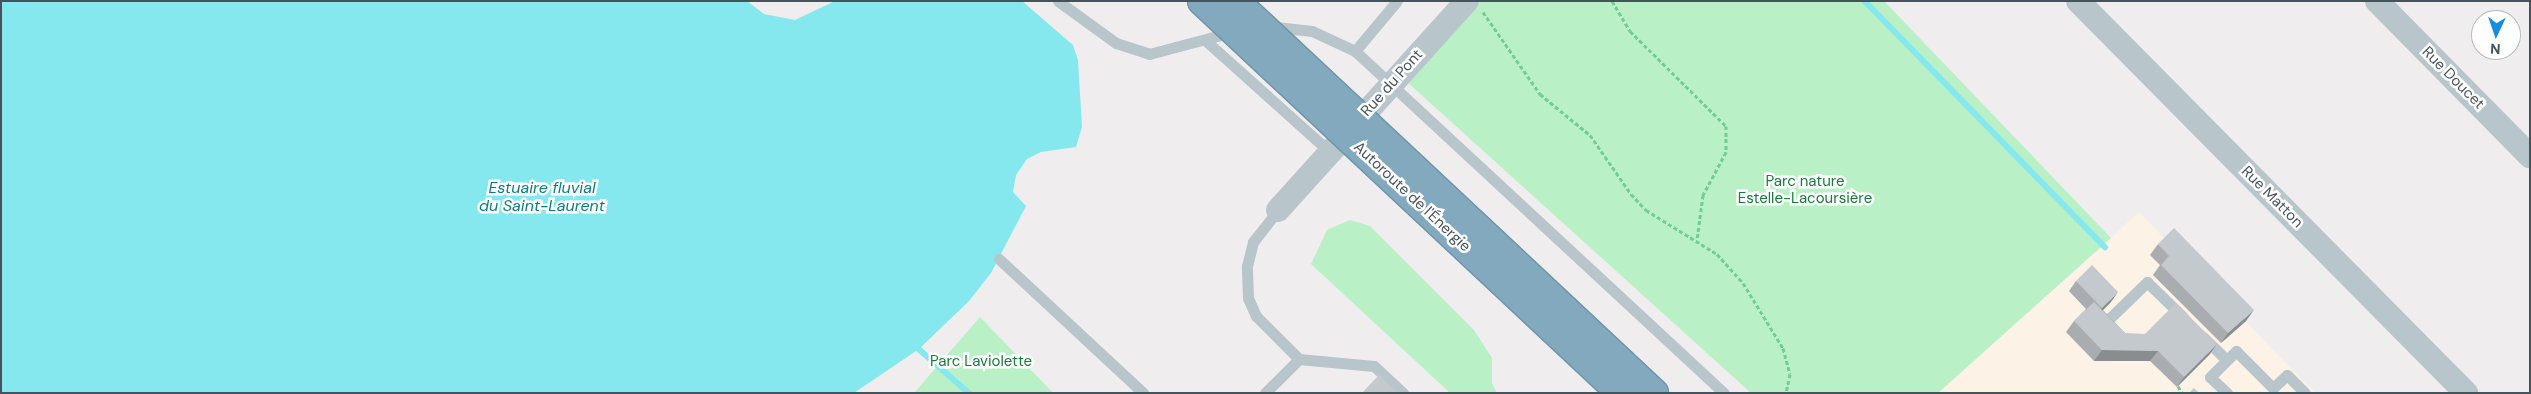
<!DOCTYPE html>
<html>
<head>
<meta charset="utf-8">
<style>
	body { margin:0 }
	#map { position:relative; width:2531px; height:394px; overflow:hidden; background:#f0edee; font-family:"DM Sans",sans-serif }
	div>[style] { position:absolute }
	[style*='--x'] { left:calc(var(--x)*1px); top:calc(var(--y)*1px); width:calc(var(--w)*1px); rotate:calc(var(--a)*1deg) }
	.commercial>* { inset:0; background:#fcf2e5 }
	.green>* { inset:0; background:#b9f0c6 }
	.water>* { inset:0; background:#85e8ee }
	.stream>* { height:5.5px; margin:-2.75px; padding:0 2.75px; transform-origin:2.75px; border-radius:2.75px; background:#85e8ee }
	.path>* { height:3px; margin-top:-1.5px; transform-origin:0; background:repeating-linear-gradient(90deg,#71ce92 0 4px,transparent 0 6.5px) }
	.lane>* { height:11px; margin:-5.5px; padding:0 5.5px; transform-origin:5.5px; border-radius:5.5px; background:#b8c5cb }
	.street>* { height:24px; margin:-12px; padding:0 12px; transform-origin:12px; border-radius:12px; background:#b8c5cb }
	.bridges { filter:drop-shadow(1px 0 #6e94aa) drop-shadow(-1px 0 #6e94aa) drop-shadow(0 1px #6e94aa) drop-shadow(0 -1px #6e94aa) }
	.highway-bridge>* { height:28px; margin:-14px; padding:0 14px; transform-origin:14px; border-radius:14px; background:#83a9be }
	.wall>* { inset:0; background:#a9adb0 }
	.shaded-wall>* { inset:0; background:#898d90 }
	.building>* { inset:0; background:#c4c9cd }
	span { translate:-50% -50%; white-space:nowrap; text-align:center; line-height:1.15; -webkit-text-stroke:5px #fff; paint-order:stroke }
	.street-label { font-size:15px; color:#45545b }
	.park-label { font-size:15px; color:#147e39 }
	.water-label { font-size:16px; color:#0a7e84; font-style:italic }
	.frame { position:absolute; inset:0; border:2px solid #45545b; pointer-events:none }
	.north { position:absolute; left:2471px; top:10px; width:50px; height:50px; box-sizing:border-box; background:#fff; border:1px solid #b5bbbd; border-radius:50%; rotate:183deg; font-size:14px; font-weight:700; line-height:20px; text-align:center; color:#45545b }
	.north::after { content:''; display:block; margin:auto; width:18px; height:22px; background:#148ee3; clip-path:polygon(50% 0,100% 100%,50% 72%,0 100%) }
</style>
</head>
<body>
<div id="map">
	<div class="commercial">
		<i style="clip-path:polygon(2139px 212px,2315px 393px,1938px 393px,2111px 238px)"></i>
	</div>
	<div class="green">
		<i style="clip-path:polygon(1479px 1px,1884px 1px,2111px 238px,1938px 393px,1751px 393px,1406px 81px)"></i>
		<i style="clip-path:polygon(1350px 220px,1370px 226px,1474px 330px,1492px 358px,1492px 383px,1497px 393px,1450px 393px,1311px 264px,1327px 230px)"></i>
		<i style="clip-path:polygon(980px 317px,1053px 393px,914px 393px)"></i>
	</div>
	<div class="water">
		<i style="clip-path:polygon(1px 1px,747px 1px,764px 14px,795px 20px,835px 1px,1022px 1px,1073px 45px,1078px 60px,1082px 127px,1076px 147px,1041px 152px,1027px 159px,1016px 175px,1013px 192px,1026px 206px,991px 273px,969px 301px,919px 349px,854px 393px,1px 393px)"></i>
	</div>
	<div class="stream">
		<i style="--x:1865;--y:1;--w:344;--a:45.7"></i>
		<i style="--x:919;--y:349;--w:67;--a:41.3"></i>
	</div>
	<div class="path">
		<i style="--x:1612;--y:1;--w:35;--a:59"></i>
		<i style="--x:1630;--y:31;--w:135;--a:44.7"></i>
		<i style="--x:1726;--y:126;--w:26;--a:90"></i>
		<i style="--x:1726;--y:152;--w:49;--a:118.1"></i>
		<i style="--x:1703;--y:195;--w:45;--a:97.6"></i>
		<i style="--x:1483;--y:12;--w:100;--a:55.2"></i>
		<i style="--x:1540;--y:94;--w:65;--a:39.4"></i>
		<i style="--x:1590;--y:135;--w:72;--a:55.2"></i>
		<i style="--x:1631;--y:194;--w:22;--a:47"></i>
		<i style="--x:1646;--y:210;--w:84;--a:31.8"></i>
		<i style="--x:1717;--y:254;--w:39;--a:48"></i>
		<i style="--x:1743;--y:283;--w:76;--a:58.4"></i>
		<i style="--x:1783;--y:348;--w:27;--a:75"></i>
		<i style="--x:1790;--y:374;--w:19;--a:102"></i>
		<i style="--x:2178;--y:386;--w:8;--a:60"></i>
	</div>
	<div class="lane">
		<i style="--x:1058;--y:1;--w:72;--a:35.9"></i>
		<i style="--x:1116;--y:43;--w:35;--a:18"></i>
		<i style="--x:1149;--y:54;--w:86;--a:-14.8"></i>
		<i style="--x:1267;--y:26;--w:45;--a:6.3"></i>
		<i style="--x:1312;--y:31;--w:47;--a:24.9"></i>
		<i style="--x:1355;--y:51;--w:503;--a:42.83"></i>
		<i style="--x:1205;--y:40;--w:168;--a:41.9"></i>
		<i style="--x:1355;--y:51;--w:65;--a:-50"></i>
		<i style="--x:999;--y:259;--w:197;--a:42.9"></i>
		<i style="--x:2110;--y:318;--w:52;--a:-44.2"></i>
		<i style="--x:2147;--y:282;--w:50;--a:44.2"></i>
		<i style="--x:2203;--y:337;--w:33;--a:44"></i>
		<i style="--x:1299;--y:359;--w:75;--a:5.3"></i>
		<i style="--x:1374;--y:366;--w:40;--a:43"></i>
		<i style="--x:1265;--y:393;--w:48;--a:-45"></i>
		<i style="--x:1299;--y:359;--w:61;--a:-135"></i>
		<i style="--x:1256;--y:316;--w:20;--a:-114"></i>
		<i style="--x:1248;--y:298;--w:32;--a:-92"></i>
		<i style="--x:1247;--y:266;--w:25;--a:-76"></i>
		<i style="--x:1253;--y:242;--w:41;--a:-52"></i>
		<i style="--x:2227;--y:393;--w:23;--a:-137"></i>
		<i style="--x:2210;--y:377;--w:37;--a:-45"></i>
		<i style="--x:2236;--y:351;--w:52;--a:45"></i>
		<i style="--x:2273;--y:388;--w:19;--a:-43"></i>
		<i style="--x:2287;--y:375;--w:25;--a:45"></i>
	</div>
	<div class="street">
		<i style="--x:2078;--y:1;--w:552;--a:45.29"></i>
		<i style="--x:2377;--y:1;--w:218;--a:45.4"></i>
		<i style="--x:1278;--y:210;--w:282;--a:-47.9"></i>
	</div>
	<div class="bridges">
		<div class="highway-bridge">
			<i style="--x:1202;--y:1;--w:574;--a:43.09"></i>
			<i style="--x:1235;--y:1;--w:574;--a:43.09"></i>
		</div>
	</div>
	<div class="wall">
		<i style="clip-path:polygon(2158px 244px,2246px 321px,2221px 343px,2153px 275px,2160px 265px,2150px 255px)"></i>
		<i style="clip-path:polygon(2076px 281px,2111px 302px,2103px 310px,2125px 333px,2210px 354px,2177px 387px,2150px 361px,2094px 361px,2066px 332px,2074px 321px,2086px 309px,2069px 291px)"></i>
	</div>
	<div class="shaded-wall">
		<i style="clip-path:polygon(2118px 292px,2111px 302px,2095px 318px,2102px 308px)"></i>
		<i style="clip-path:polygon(2254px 310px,2246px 321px,2221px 343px,2228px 333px)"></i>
		<i style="clip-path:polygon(2217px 344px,2210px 354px,2177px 387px,2184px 377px)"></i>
		<i style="clip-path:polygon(2102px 350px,2158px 351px,2150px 361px,2094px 361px)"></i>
	</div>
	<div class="building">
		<i style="clip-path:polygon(2174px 228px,2254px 310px,2228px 333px,2161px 265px,2169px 256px,2158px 244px)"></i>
		<i style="clip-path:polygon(2092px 265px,2118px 292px,2102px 308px,2076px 281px)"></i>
		<i style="clip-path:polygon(2094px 302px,2125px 333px,2145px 334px,2176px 303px,2217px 344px,2184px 377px,2158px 351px,2102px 350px,2074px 321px)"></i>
		<i style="clip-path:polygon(1379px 375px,1398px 393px,1362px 393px)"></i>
		<i style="clip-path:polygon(2194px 388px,2199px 393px,2189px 393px)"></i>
	</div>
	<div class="street-label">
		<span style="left:2453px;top:78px;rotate:45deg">Rue Doucet</span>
		<span style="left:1392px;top:83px;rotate:-48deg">Rue du Pont</span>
		<span style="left:1412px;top:197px;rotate:43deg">Autoroute de l'Énergie</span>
		<span style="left:2272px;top:197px;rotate:45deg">Rue Matton</span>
	</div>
	<div class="park-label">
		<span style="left:1805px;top:190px">Parc nature<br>Estelle-Lacoursière</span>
		<span style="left:981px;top:362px">Parc Laviolette</span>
	</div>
	<div class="water-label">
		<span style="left:542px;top:197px">Estuaire fluvial<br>du Saint-Laurent</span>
	</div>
	<div class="frame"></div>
	<div class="north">N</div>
</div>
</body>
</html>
